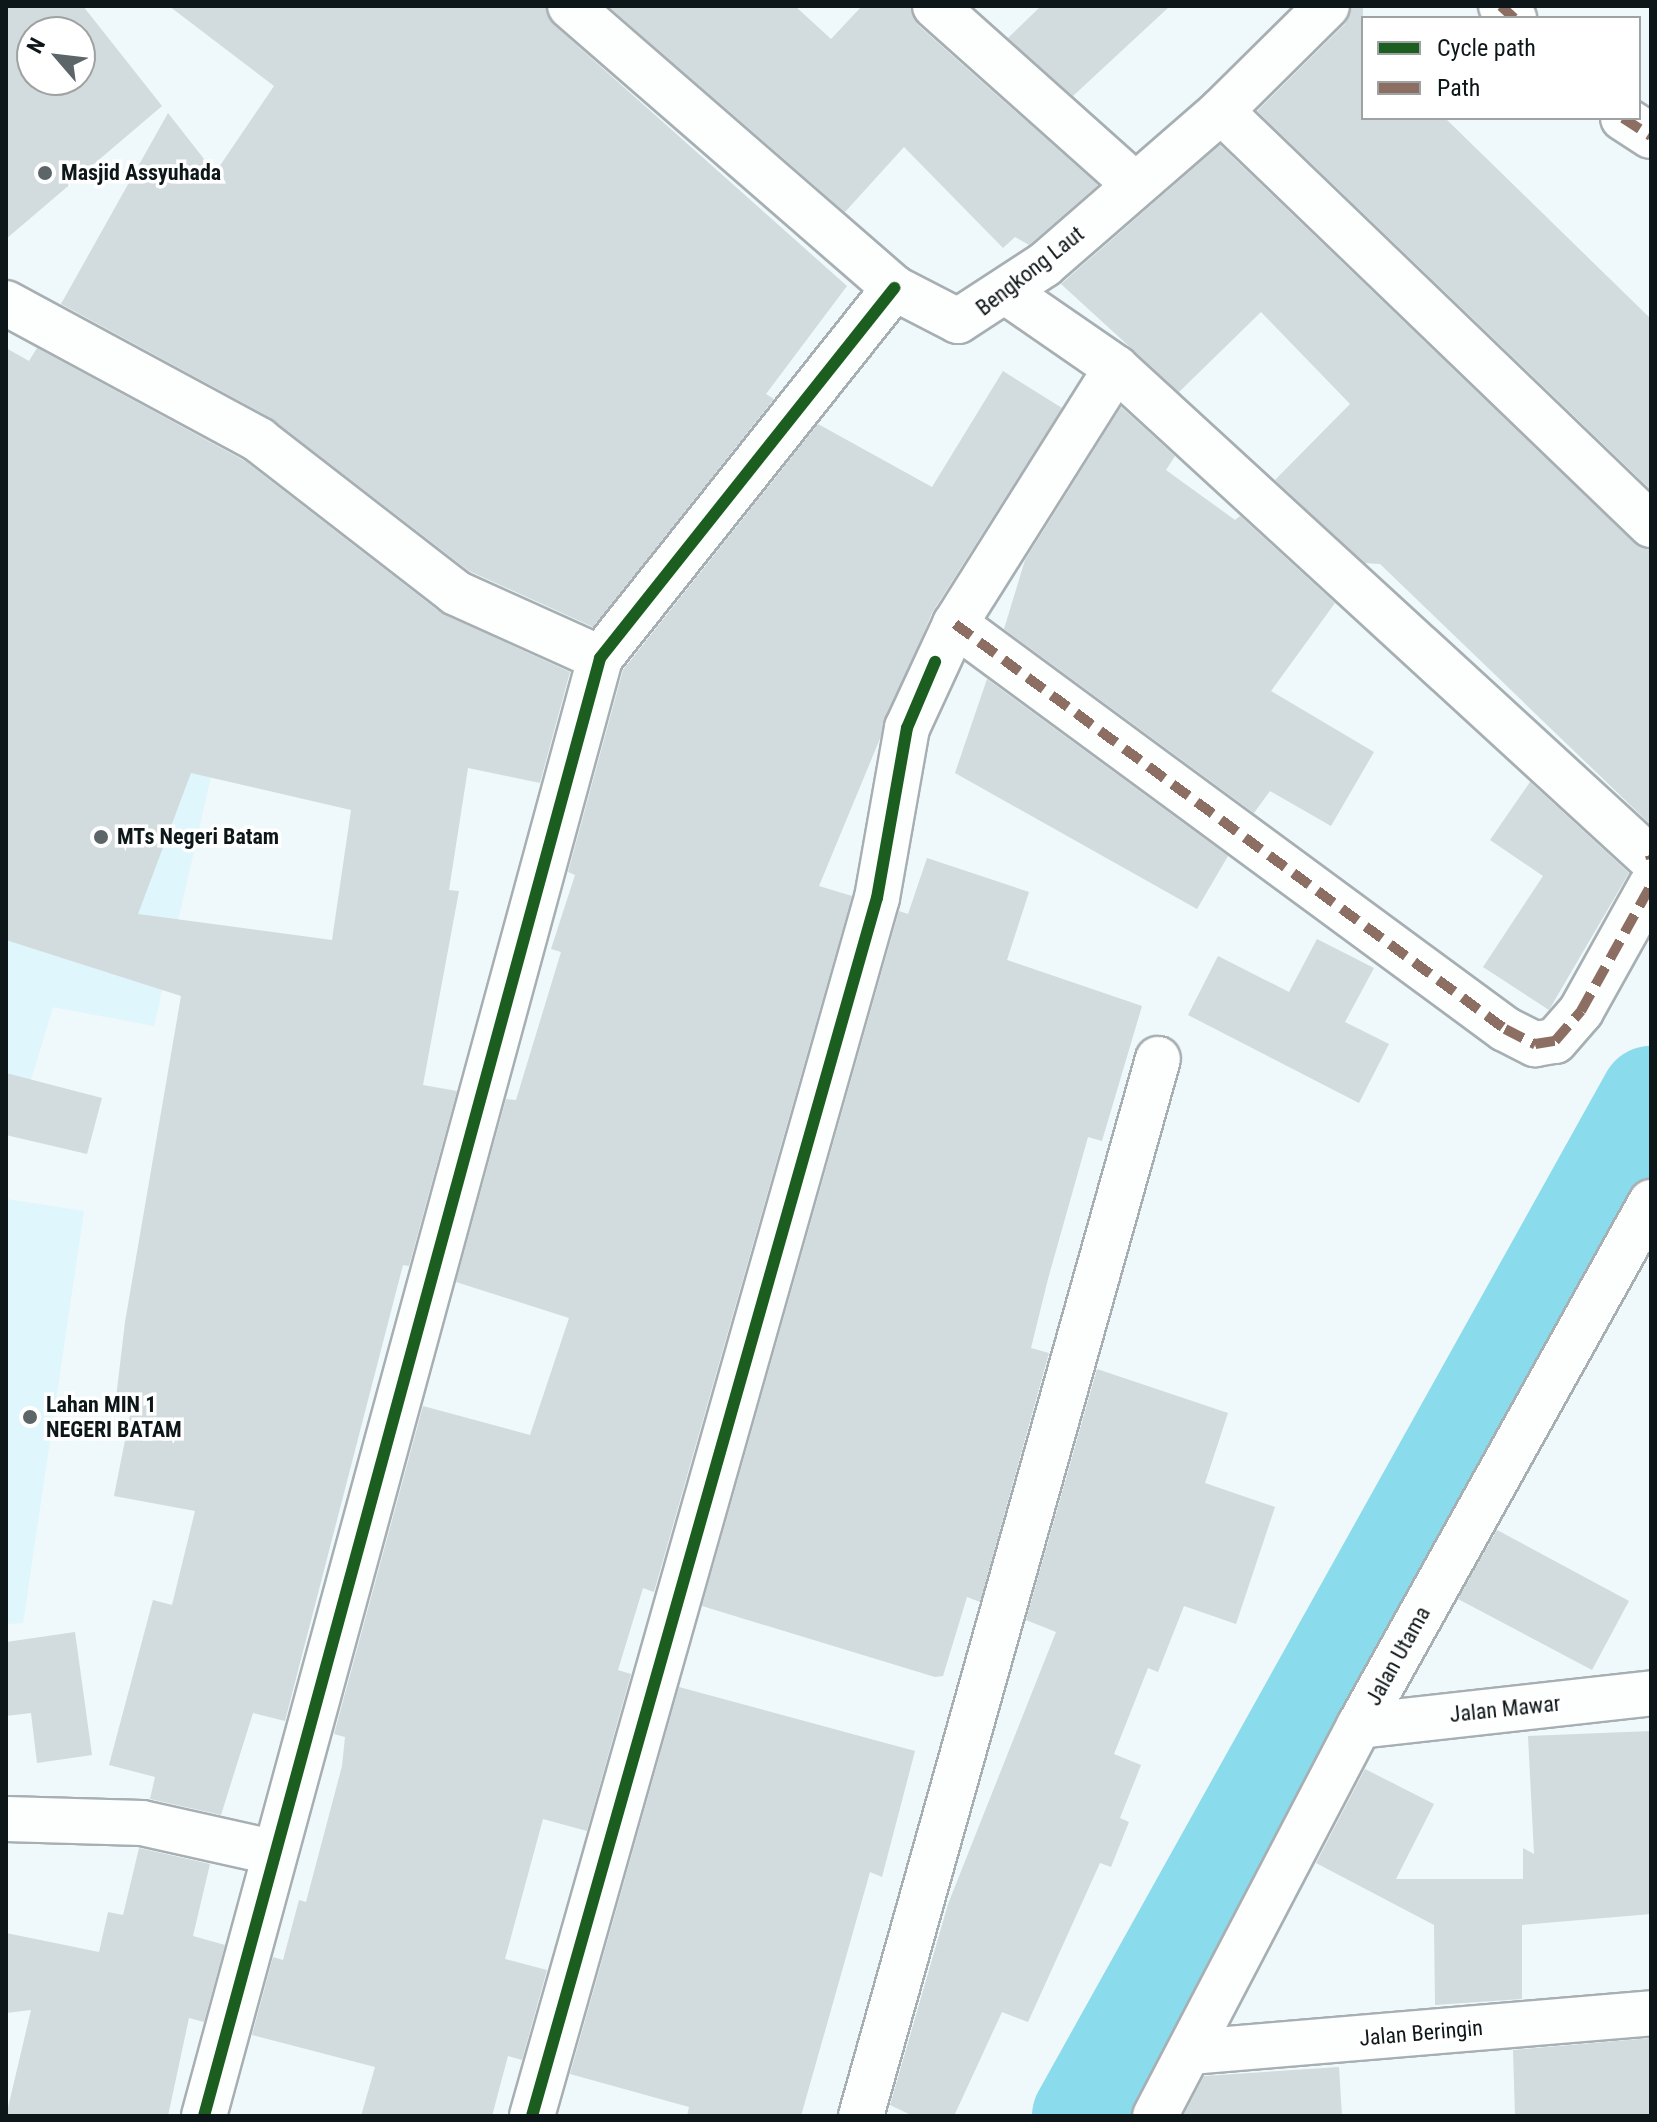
<!DOCTYPE html>
<html>
<head>
<meta charset="utf-8">
<style>
	body { margin:0 }
	#map { position:relative; width:1657px; height:2122px; overflow:hidden; background:#eff8fa; font-family:"Roboto Condensed",sans-serif }
	div>[style] { position:absolute }
	[style*='--x'] { left:calc(var(--x)*1px); top:calc(var(--y)*1px); width:calc(var(--w)*1px); rotate:calc(var(--a)*1deg) }
	.built>* { inset:0; background:#def6fc }
	.river>* { height:102px; margin:-51px; padding:0 51px; transform-origin:51px; border-radius:51px; background:#8adbec }
	.building>* { inset:0; background:#d2dbdd }
	.roads { filter:drop-shadow(2px 0 #a7afb2) drop-shadow(-2px 0 #a7afb2) drop-shadow(0 2px #a7afb2) drop-shadow(0 -2px #a7afb2) }
	.minor>* { height:44px; margin:-22px; padding:0 22px; transform-origin:22px; border-radius:22px; background:#fdfefe }
	.quiet>* { height:10px; margin-top:-5px; transform-origin:0; background:repeating-linear-gradient(90deg,#8d6e63 0 20px,transparent 0 30px) }
	.cycleway>* { height:12px; margin:-6px; padding:0 6px; transform-origin:6px; border-radius:6px; background:#1b5e20 }
	.dots>* { width:22px; height:22px; translate:-50% -50%; box-sizing:border-box; border:4px solid #fff; border-radius:50% }
	span { translate:-50% -50%; white-space:nowrap; text-align:center; line-height:1.15; -webkit-text-stroke:7px #fff; paint-order:stroke }
	.poi-label { font-size:22px; color:#0d1618; font-weight:700 }
	.left { translate:0 -50%; text-align:left }
	.street-label { font-size:22px; color:#0d1618 }
	.frame { position:absolute; inset:0; border:8px solid #0d1618; pointer-events:none }
	.legend { position:absolute; left:1361px; top:16px; width:280px; height:104px; box-sizing:border-box; background:#fff; border:2px solid #9ea2a3; margin:0; padding:10px 14px; list-style:none; font-size:24px; color:#0d1618 }
	.legend li { display:flex; align-items:center; gap:16px; height:40px }
	.legend b { width:40px; border:2px solid #9ea2a3 }
	.north { position:absolute; left:16px; top:16px; width:80px; height:80px; box-sizing:border-box; background:#fff; border:2px solid #9ea2a3; border-radius:50%; rotate:298deg; font-size:22px; font-weight:700; line-height:32px; text-align:center; color:#0d1618 }
	.north::after { content:''; display:block; margin:auto; width:28px; height:36px; background:#5c6567; clip-path:polygon(50% 0,100% 100%,50% 72%,0 100%) }
</style>
</head>
<body>
<div id="map">
	<div class="built">
		<i style="clip-path:polygon(6px 541px,236px 667px,154px 1026px,53px 1007px,14px 1136px,6px 1133px)"></i>
		<i style="clip-path:polygon(6px 1199px,84px 1211px,23px 1623px,6px 1624px)"></i>
	</div>
	<div class="river">
		<i style="--x:1083;--y:2116;--w:1167;--a:-60.86"></i>
	</div>
	<div class="building">
		<i style="clip-path:polygon(evenodd,6px 6px,83px 6px,162px 106px,6px 239px,6px 6px,32px 32px,80px 32px,80px 80px,32px 80px,32px 32px)"></i>
		<i style="clip-path:polygon(169px 6px,546px 6px,554px 25px,847px 286px,766px 394px,774px 399px,593px 627px,469px 571px,271px 418px,61px 304px,168px 113px,215px 173px,274px 86px)"></i>
		<i style="clip-path:polygon(608px 6px,795px 6px,831px 39px,862px 6px,911px 6px,918px 25px,1098px 185px,1029px 245px,1015px 237px,1003px 248px,904px 147px,845px 212px)"></i>
		<i style="clip-path:polygon(1041px 6px,1170px 6px,1073px 96px,1008px 38px)"></i>
		<i style="clip-path:polygon(1363px 6px,1363px 118px,1445px 118px,1651px 319px,1651px 490px,1257px 111px,1345px 24px,1351px 8px)"></i>
		<i style="clip-path:polygon(1220px 145px,1634px 543px,1651px 549px,1651px 825px,1380px 564px,1365px 563px,1275px 480px,1350px 404px,1261px 312px,1179px 392px,1061px 284px)"></i>
		<i style="clip-path:polygon(evenodd,6px 348px,29px 361px,37px 348px,245px 461px,441px 613px,570px 672px,540px 783px,468px 768px,449px 890px,459px 891px,423px 1085px,457px 1091px,409px 1266px,403px 1265px,285px 1721px,253px 1713px,221px 1815px,150px 1799px,155px 1777px,109px 1765px,153px 1600px,172px 1605px,195px 1511px,114px 1496px,133px 1400px,116px 1398px,125px 1322px,181px 996px,6px 940px,6px 348px,191px 773px,351px 810px,332px 940px,138px 914px,191px 773px)"></i>
		<i style="clip-path:polygon(1003px 371px,1062px 408px,932px 613px,819px 886px,852px 896px,654px 1592px,643px 1588px,618px 1670px,631px 1674px,587px 1831px,543px 1819px,505px 1959px,547px 1970px,522px 2060px,508px 2056px,492px 2116px,361px 2116px,375px 2067px,252px 2035px,273px 1957px,283px 1960px,299px 1900px,306px 1902px,342px 1766px,345px 1737px,334px 1734px,423px 1406px,530px 1435px,569px 1318px,456px 1282px,506px 1099px,516px 1100px,561px 952px,551px 949px,575px 875px,568px 872px,623px 670px,818px 424px,932px 487px)"></i>
		<i style="clip-path:polygon(1121px 407px,1175px 456px,1166px 470px,1235px 520px,1240px 516px,1335px 603px,1271px 691px,1374px 752px,1331px 826px,1270px 791px,1254px 813px,1004px 629px,1025px 560px)"></i>
		<i style="clip-path:polygon(987px 679px,1228px 856px,1197px 909px,955px 773px)"></i>
		<i style="clip-path:polygon(1530px 782px,1629px 873px,1549px 1010px,1483px 967px,1543px 876px,1490px 840px)"></i>
		<i style="clip-path:polygon(927px 858px,1029px 892px,1007px 960px,1142px 1006px,1102px 1141px,1088px 1137px,1048px 1279px,1031px 1348px,1049px 1353px,980px 1602px,967px 1597px,943px 1676px,935px 1677px,702px 1606px,899px 911px,908px 914px)"></i>
		<i style="clip-path:polygon(1317px 939px,1374px 968px,1345px 1022px,1389px 1044px,1359px 1103px,1188px 1015px,1218px 956px,1289px 992px)"></i>
		<i style="clip-path:polygon(6px 1073px,102px 1098px,87px 1154px,6px 1135px)"></i>
		<i style="clip-path:polygon(1097px 1369px,1228px 1413px,1205px 1483px,1275px 1507px,1236px 1624px,1184px 1606px,1158px 1672px,1148px 1668px,1114px 1754px,1141px 1765px,1120px 1818px,1129px 1822px,1111px 1867px,1100px 1863px,1028px 2022px,1002px 2012px,954px 2116px,913px 2116px,890px 2105px,948px 1904px,1056px 1632px,1026px 1620px)"></i>
		<i style="clip-path:polygon(1497px 1530px,1629px 1601px,1592px 1670px,1458px 1599px)"></i>
		<i style="clip-path:polygon(75px 1632px,92px 1755px,37px 1763px,31px 1713px,6px 1716px,6px 1642px)"></i>
		<i style="clip-path:polygon(679px 1687px,915px 1751px,882px 1877px,870px 1872px,801px 2116px,687px 2116px,689px 2107px,570px 2074px)"></i>
		<i style="clip-path:polygon(1651px 1731px,1651px 1914px,1522px 1925px,1522px 1999px,1435px 2005px,1434px 1925px,1316px 1863px,1365px 1769px,1434px 1804px,1396px 1879px,1523px 1879px,1523px 1848px,1534px 1854px,1528px 1736px)"></i>
		<i style="clip-path:polygon(139px 1848px,210px 1864px,193px 1936px,225px 1945px,204px 2022px,189px 2018px,168px 2116px,6px 2116px,31px 2010px,6px 2013px,6px 1933px,99px 1952px,108px 1912px,123px 1915px)"></i>
		<i style="clip-path:polygon(1651px 2038px,1651px 2116px,1515px 2116px,1513px 2050px)"></i>
		<i style="clip-path:polygon(1339px 2067px,1342px 2116px,1183px 2116px,1204px 2076px)"></i>
	</div>
	<div class="roads">
		<div class="minor">
			<i style="--x:570;--y:6;--w:430;--a:41"></i>
			<i style="--x:894;--y:288;--w:72;--a:27.3"></i>
			<i style="--x:958;--y:321;--w:103;--a:-33.1"></i>
			<i style="--x:1044;--y:265;--w:235;--a:-41"></i>
			<i style="--x:1221;--y:111;--w:149;--a:-44.7"></i>
			<i style="--x:935;--y:6;--w:267;--a:41.8"></i>
			<i style="--x:1501;--y:6;--w:18;--a:43"></i>
			<i style="--x:1221;--y:111;--w:597;--a:43.91"></i>
			<i style="--x:1623;--y:118;--w:33;--a:33"></i>
			<i style="--x:1006;--y:292;--w:134;--a:34.6"></i>
			<i style="--x:1116;--y:368;--w:726;--a:42.54"></i>
			<i style="--x:6;--y:303;--w:288;--a:28.4"></i>
			<i style="--x:259;--y:440;--w:249;--a:37.8"></i>
			<i style="--x:456;--y:593;--w:158;--a:24.3"></i>
			<i style="--x:955;--y:624;--w:683;--a:36.37"></i>
			<i style="--x:1505;--y:1029;--w:34;--a:27"></i>
			<i style="--x:1535;--y:1044;--w:20;--a:-9"></i>
			<i style="--x:1555;--y:1041;--w:40;--a:-49"></i>
			<i style="--x:1581;--y:1011;--w:144;--a:-60.9"></i>
			<i style="--x:1359;--y:1726;--w:294;--a:-6.4"></i>
			<i style="--x:6;--y:1819;--w:136;--a:1.7"></i>
			<i style="--x:142;--y:1823;--w:133;--a:12.6"></i>
			<i style="--x:1191;--y:2052;--w:462;--a:-4.8"></i>
			<i style="--x:204;--y:2116;--w:1511;--a:-74.8"></i>
			<i style="--x:600;--y:658;--w:473;--a:-51.5"></i>
			<i style="--x:532;--y:2116;--w:1266;--a:-74.19"></i>
			<i style="--x:877;--y:898;--w:173;--a:-80"></i>
			<i style="--x:907;--y:728;--w:115;--a:-65.2"></i>
			<i style="--x:955;--y:624;--w:302;--a:-57.8"></i>
			<i style="--x:861;--y:2116;--w:1098;--a:-74.31"></i>
			<i style="--x:1155;--y:2116;--w:440;--a:-62.4"></i>
			<i style="--x:1359;--y:1726;--w:600;--a:-60.87"></i>
		</div>
	</div>
	<div class="quiet">
		<i style="--x:1501;--y:6;--w:18;--a:43"></i>
		<i style="--x:1623;--y:118;--w:33;--a:33"></i>
		<i style="--x:955;--y:624;--w:683;--a:36.37"></i>
		<i style="--x:1505;--y:1029;--w:34;--a:27"></i>
		<i style="--x:1535;--y:1044;--w:20;--a:-9"></i>
		<i style="--x:1555;--y:1041;--w:40;--a:-49"></i>
		<i style="--x:1581;--y:1011;--w:144;--a:-60.9"></i>
		<i style="--x:1650;--y:855;--w:4;--a:76"></i>
	</div>
	<div class="cycleway">
		<i style="--x:204;--y:2116;--w:1511;--a:-74.8"></i>
		<i style="--x:600;--y:658;--w:473;--a:-51.5"></i>
		<i style="--x:532;--y:2116;--w:1266;--a:-74.19"></i>
		<i style="--x:877;--y:898;--w:173;--a:-80"></i>
		<i style="--x:907;--y:728;--w:72;--a:-67"></i>
	</div>
	<div class="dots">
		<i style="left:45px;top:173px;background:#5c6567"></i>
		<i style="left:101px;top:837px;background:#5c6567"></i>
		<i style="left:30px;top:1417px;background:#5c6567"></i>
	</div>
	<div class="poi-label">
		<span class="left" style="left:61px;top:173px">Masjid Assyuhada</span>
		<span class="left" style="left:117px;top:837px">MTs Negeri Batam</span>
		<span class="left" style="left:46px;top:1417px">Lahan MIN 1<br>NEGERI BATAM</span>
	</div>
	<div class="street-label">
		<span style="left:1030px;top:271px;rotate:-38deg">Bengkong Laut</span>
		<span style="left:1398px;top:1656px;rotate:-61deg">Jalan Utama</span>
		<span style="left:1505px;top:1709px;rotate:-6deg">Jalan Mawar</span>
		<span style="left:1421px;top:2033px;rotate:-5deg">Jalan Beringin</span>
	</div>
	<div class="frame"></div>
	<ul class="legend">
	<li><b style="height:10px;background:#1b5e20"></b>Cycle path</li>
	<li><b style="height:10px;background:#8d6e63"></b>Path</li>
	</ul>
	<div class="north">N</div>
</div>
</body>
</html>
